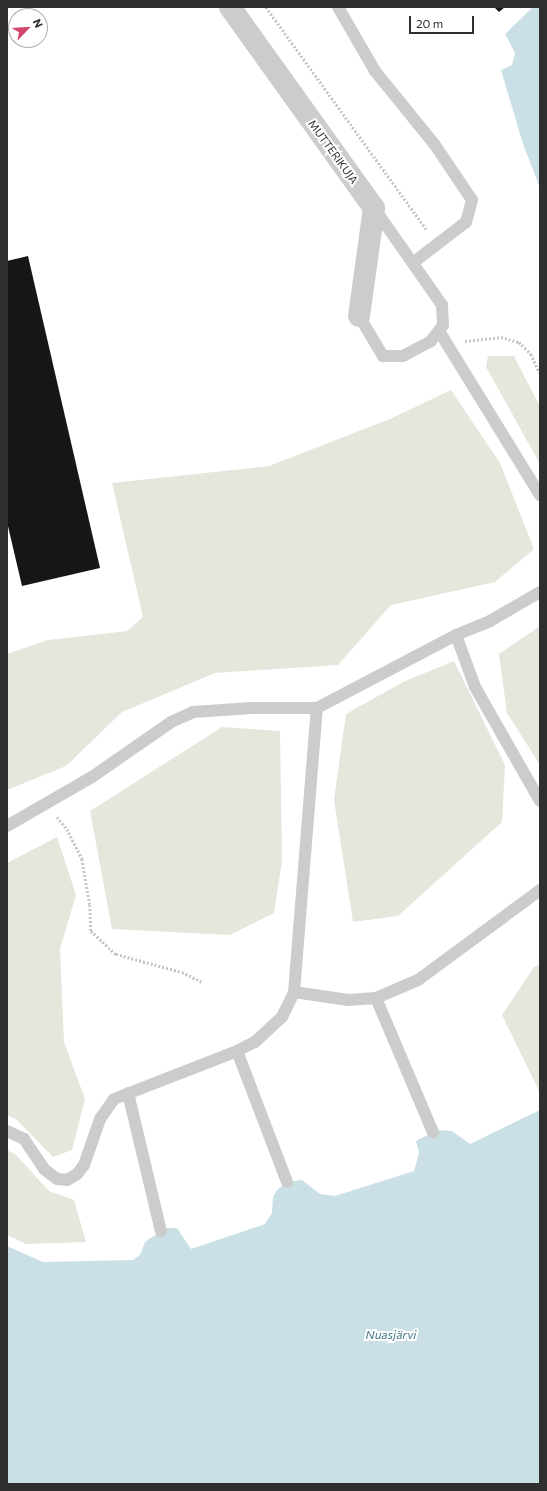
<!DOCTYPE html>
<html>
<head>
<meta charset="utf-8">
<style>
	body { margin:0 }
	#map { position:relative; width:547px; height:1491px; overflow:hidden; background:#fff; font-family:Commissioner,sans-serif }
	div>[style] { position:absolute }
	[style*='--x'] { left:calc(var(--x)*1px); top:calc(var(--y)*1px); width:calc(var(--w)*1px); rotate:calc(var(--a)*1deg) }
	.green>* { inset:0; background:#e4e7dc }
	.water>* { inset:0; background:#cae0e6 }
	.building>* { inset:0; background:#161616 }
	.path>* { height:2.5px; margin-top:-1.25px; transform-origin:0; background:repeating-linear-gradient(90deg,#c6c6c6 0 2px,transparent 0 4px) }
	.lane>* { height:12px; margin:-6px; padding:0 6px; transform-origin:6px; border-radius:6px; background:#ccc }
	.street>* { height:22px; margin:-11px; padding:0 11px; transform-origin:11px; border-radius:11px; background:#ccc }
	span { translate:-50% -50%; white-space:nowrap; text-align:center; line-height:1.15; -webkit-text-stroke:4px #fff; paint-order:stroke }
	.street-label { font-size:11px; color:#2f2f2f }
	.water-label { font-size:12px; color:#467a88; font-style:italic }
	.frame { position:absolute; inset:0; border:8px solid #2f2f2f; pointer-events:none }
	.north { position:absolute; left:8px; top:8px; width:40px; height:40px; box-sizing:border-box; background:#fff; border:1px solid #acacac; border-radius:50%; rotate:65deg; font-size:11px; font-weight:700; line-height:16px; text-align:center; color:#2f2f2f }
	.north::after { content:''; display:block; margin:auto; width:14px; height:18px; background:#d14669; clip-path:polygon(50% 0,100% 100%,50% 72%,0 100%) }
	.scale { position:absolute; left:409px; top:16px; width:65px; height:18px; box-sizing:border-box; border:2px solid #2f2f2f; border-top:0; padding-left:5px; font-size:12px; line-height:14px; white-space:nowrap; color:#2f2f2f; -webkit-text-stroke:3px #fff; paint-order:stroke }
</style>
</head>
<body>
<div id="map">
	<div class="green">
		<i style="clip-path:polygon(488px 356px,514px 356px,540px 407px,540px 464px,486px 367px)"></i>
		<i style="clip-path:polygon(451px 390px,500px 463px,534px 549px,495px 582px,391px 605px,338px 665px,215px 673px,122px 712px,66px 766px,7px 790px,7px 654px,48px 640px,127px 631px,143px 617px,112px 483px,269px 466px,390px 419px)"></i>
		<i style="clip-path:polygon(540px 626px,540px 765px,507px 713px,499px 654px)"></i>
		<i style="clip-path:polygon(454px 661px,505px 765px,502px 822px,398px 916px,353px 922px,334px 800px,346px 714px,403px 682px)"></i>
		<i style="clip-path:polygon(222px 727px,280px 731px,282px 861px,274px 913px,230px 935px,112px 929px,90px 811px)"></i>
		<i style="clip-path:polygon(57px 837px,76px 895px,60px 949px,64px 1042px,85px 1099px,72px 1150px,53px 1157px,17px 1120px,7px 1115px,7px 863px)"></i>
		<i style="clip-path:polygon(540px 964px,540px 1093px,502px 1015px,534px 967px)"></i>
		<i style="clip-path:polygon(7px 1150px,16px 1155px,49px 1191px,74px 1200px,86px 1242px,26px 1244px,7px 1235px)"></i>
	</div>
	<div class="water">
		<i style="clip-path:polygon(533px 7px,540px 7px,540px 188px,523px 144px,501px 70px,512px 65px,515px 53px,505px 34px)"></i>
		<i style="clip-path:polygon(540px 1110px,540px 1484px,7px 1484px,7px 1246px,43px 1262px,133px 1260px,140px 1255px,145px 1242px,165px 1228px,177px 1228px,191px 1249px,265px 1224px,272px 1213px,273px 1197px,277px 1190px,287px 1182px,302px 1180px,320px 1194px,335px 1196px,414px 1171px,419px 1153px,416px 1141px,437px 1130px,452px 1131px,470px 1144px)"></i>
	</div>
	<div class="building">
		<i style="clip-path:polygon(494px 7px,505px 7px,499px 12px)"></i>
		<i style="clip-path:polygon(28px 256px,100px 568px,22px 586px,7px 522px,7px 261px)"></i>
	</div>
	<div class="path">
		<i style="--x:266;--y:7;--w:275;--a:54.2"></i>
		<i style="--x:465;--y:341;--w:36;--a:-6"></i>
		<i style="--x:501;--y:337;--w:19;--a:16"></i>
		<i style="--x:519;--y:342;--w:17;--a:45"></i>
		<i style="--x:531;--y:354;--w:21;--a:65"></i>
		<i style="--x:57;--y:817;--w:16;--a:50"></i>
		<i style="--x:67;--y:829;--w:34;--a:63"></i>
		<i style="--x:82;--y:859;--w:47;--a:80.1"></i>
		<i style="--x:90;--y:905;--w:26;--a:88"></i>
		<i style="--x:91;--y:931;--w:34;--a:43"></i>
		<i style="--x:116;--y:954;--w:68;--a:15.3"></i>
		<i style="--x:182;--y:972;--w:22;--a:27"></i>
	</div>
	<div class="lane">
		<i style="--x:338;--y:7;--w:74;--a:60"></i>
		<i style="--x:375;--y:71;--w:95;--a:51"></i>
		<i style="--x:435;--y:145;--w:66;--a:56.1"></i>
		<i style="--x:472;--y:200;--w:23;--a:105"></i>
		<i style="--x:466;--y:222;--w:66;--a:142.4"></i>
		<i style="--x:359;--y:316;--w:47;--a:59"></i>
		<i style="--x:383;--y:356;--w:20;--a:0"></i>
		<i style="--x:403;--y:356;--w:32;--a:-28"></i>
		<i style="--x:431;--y:341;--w:20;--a:-53"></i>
		<i style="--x:443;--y:325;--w:20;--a:-93"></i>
		<i style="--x:442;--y:305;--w:118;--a:-125"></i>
		<i style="--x:439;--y:331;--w:193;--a:58.4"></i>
		<i style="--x:456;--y:635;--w:55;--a:69.9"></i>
		<i style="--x:475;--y:687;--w:131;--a:60.3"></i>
		<i style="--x:7;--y:826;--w:98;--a:-30"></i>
		<i style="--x:92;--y:777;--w:96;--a:-34.8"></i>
		<i style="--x:171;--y:722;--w:24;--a:-24"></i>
		<i style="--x:193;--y:712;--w:59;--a:-3.9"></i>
		<i style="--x:252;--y:708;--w:65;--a:0"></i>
		<i style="--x:317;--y:708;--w:157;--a:-27.7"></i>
		<i style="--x:456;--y:635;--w:37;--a:-22"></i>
		<i style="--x:490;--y:621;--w:58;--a:-30.1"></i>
		<i style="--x:294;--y:992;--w:55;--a:8.4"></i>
		<i style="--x:348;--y:1000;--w:28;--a:-4"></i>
		<i style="--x:376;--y:998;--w:46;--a:-23.2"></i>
		<i style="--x:418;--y:980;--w:152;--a:-36.4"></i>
		<i style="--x:376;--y:998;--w:146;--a:67"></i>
		<i style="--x:237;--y:1051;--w:140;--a:69.1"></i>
		<i style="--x:128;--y:1093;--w:142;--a:76.6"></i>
		<i style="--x:7;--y:1131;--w:19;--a:25"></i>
		<i style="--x:24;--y:1139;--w:36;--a:56"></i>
		<i style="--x:44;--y:1169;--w:16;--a:38"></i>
		<i style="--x:57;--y:1179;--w:10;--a:6"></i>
		<i style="--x:67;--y:1180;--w:12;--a:-31"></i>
		<i style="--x:77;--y:1174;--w:11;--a:-52"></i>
		<i style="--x:84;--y:1165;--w:49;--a:-70.8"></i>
		<i style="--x:100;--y:1119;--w:24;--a:-55"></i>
		<i style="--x:114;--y:1099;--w:132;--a:-21.3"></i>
		<i style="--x:237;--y:1051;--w:20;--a:-27"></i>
		<i style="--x:255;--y:1042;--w:37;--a:-43"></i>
		<i style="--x:282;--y:1017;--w:28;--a:-64"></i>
		<i style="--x:294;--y:992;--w:285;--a:-85.4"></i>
	</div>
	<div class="street">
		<i style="--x:230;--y:7;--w:247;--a:54.4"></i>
		<i style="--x:374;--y:208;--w:109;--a:97.9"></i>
	</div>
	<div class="street-label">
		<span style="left:333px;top:152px;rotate:54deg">MUTTERIKUJA</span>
	</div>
	<div class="water-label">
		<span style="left:391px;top:1335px">Nuasjärvi</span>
	</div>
	<div class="frame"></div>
	<div class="north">N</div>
	<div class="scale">20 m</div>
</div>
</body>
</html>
